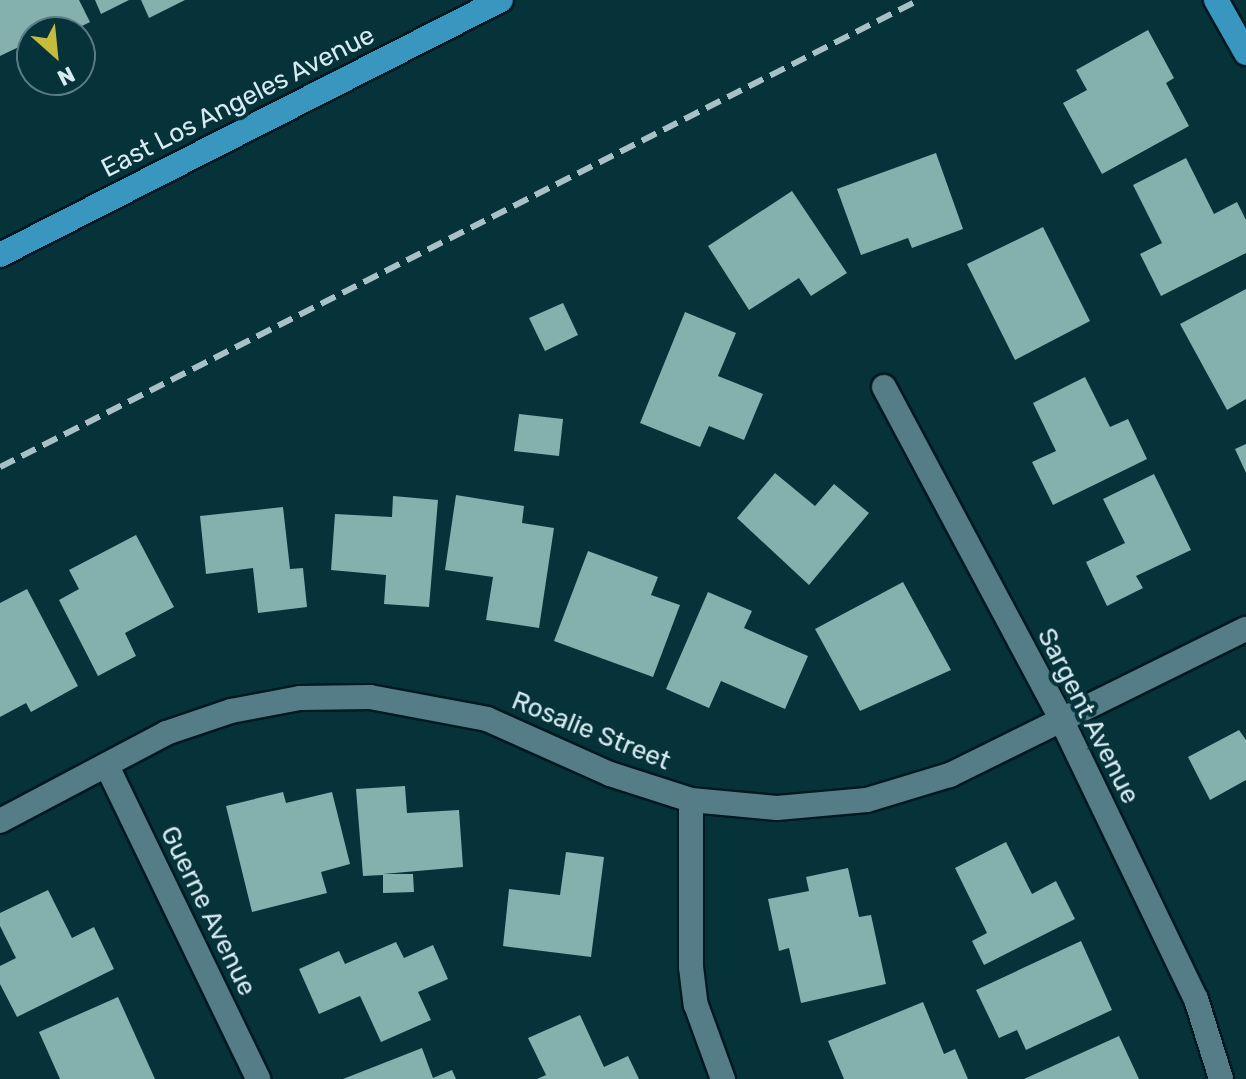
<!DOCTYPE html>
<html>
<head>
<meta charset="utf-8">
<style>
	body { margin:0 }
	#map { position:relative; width:1246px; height:1079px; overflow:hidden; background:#06323a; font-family:Rubik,sans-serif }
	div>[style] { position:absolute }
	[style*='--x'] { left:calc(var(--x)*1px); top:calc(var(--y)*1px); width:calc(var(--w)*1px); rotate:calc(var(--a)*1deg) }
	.building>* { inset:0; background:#84b0ae }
	.roads { filter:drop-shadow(2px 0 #00181f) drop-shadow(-2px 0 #00181f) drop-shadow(0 2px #00181f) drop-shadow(0 -2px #00181f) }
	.minor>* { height:24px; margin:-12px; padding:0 12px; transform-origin:12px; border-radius:12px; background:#557d87 }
	.major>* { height:24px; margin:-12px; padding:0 12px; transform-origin:12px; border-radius:12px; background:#3896bf }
	.rail>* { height:6px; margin-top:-3px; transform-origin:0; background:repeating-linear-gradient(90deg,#a7c1c7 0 16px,transparent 0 24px) }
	span { translate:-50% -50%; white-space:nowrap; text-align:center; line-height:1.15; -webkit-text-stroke:8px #06323a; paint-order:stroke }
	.street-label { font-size:26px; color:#d7ecf1 }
	.north { position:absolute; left:16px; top:16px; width:80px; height:80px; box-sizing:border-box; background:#06323a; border:2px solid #5a7c83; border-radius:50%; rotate:153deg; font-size:22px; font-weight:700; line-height:32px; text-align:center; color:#d7ecf1 }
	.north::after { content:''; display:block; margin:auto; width:28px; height:36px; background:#c6bc3c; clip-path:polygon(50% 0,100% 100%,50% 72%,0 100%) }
</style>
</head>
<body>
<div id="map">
	<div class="building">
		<i style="clip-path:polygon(0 0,79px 0,90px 22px,70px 32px,32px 32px,32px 59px,25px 44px,0 56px)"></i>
		<i style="clip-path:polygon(95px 0,129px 0,101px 14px)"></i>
		<i style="clip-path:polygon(141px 0,185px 0,149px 18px)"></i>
		<i style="clip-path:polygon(1148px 30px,1174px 78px,1166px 83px,1189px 126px,1102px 174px,1063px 103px,1087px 90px,1076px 70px)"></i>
		<i style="clip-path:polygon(936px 153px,963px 229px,912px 248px,908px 238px,861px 255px,837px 189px)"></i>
		<i style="clip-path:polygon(1186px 158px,1214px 214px,1237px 202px,1246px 220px,1246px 253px,1161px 296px,1140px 254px,1162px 243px,1133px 185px)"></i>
		<i style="clip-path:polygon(792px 191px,847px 273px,811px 296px,799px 278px,749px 310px,708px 246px)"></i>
		<i style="clip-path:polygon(1043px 227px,1090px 321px,1015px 360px,967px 264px)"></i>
		<i style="clip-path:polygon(1246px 289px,1246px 399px,1227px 410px,1180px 324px)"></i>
		<i style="clip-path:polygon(563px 303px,578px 335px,545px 351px,529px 318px)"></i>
		<i style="clip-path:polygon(685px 312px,736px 333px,718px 376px,763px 394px,744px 440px,709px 426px,700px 447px,640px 423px)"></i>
		<i style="clip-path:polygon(1085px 377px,1110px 427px,1128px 419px,1147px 459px,1053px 505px,1032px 462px,1056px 451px,1033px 403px)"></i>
		<i style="clip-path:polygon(519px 414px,563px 419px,559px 456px,514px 451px)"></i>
		<i style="clip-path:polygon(1246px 444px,1246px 473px,1235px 449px)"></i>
		<i style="clip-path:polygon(775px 473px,815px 506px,834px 484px,869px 513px,809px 585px,737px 518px)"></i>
		<i style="clip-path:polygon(1154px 474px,1191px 550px,1136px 576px,1143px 588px,1107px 606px,1086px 562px,1125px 543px,1103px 499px)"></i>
		<i style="clip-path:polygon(456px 495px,524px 506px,522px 523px,554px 528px,539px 628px,486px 620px,493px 577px,445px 570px)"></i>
		<i style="clip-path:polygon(393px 496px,438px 500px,429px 607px,384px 604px,386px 575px,331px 570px,335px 514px,392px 517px)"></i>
		<i style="clip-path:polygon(283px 507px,290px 569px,303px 568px,307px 607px,258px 613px,253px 568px,206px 574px,200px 516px)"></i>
		<i style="clip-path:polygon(136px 535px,174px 607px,125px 633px,136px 656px,98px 676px,59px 600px,79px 589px,69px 570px)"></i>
		<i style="clip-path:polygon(588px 551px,658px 577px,651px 595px,680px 605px,653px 677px,554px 641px)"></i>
		<i style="clip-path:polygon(903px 582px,951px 670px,860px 711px,815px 629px)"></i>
		<i style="clip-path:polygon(27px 589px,78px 686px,31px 712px,26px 703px,0 717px,0 603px)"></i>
		<i style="clip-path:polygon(708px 592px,752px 611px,744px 628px,808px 656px,785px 709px,721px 681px,709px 708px,666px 689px)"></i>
		<i style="clip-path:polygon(1239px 730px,1246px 740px,1246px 780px,1210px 800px,1188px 757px)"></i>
		<i style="clip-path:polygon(405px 786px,407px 813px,459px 810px,463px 867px,383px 874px,413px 874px,414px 892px,383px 893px,383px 875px,363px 876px,356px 789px)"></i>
		<i style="clip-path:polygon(283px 792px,286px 803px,332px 792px,350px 864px,321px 872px,327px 893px,252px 912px,226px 806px)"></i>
		<i style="clip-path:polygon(1006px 842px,1032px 894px,1056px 881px,1075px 919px,984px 965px,972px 941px,987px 933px,955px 868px)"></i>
		<i style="clip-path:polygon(566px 852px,604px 857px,591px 957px,503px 946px,509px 889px,560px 895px)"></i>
		<i style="clip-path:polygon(848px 868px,859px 917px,871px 915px,886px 984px,801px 1003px,789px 948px,779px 951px,768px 899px,809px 891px,806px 877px)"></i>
		<i style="clip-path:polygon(48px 890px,72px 938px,94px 927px,114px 969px,17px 1017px,0 984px,0 966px,16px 958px,0 926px,0 913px)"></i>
		<i style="clip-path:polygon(1081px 941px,1112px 1010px,1026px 1050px,1017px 1030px,999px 1038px,976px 990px)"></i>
		<i style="clip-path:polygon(396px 942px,404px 958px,433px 945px,448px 979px,418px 992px,431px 1020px,381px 1042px,360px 996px,319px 1014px,299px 969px,339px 951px,345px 964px)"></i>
		<i style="clip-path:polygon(118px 997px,155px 1079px,60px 1079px,39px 1032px)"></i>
		<i style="clip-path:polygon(923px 1002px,944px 1054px,955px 1049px,968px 1079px,844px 1079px,828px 1041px)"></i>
		<i style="clip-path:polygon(580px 1015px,604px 1067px,628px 1056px,639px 1079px,537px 1079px,546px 1075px,528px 1038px)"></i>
		<i style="clip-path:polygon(1119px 1036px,1139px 1079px,1024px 1079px)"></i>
		<i style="clip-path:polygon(422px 1048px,433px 1078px,452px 1070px,456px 1079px,343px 1079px)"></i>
	</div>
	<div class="roads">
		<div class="minor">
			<i style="--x:884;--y:387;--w:378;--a:61.9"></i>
			<i style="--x:1062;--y:721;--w:309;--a:64.3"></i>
			<i style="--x:1196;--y:999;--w:84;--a:72.6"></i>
			<i style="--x:107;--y:766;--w:348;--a:64.2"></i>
			<i style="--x:691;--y:800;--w:167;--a:90"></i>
			<i style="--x:691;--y:967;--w:38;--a:83"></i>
			<i style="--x:696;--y:1005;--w:79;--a:70"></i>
			<i style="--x:0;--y:821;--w:188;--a:-27.9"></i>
			<i style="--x:166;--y:733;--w:69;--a:-18.7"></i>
			<i style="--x:231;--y:711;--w:70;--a:-10.7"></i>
			<i style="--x:300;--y:698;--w:70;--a:-0.8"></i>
			<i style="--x:370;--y:697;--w:119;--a:10.6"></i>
			<i style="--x:487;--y:719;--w:135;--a:24.1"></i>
			<i style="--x:610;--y:774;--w:85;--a:17.8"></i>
			<i style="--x:691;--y:800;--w:86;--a:5.3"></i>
			<i style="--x:777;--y:808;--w:90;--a:-5.1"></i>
			<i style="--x:867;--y:800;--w:87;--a:-16.8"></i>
			<i style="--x:950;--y:775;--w:330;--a:-26.3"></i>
		</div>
		<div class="major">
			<i style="--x:1216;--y:0;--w:61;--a:60.5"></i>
			<i style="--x:0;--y:255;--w:562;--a:-26.98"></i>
		</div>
	</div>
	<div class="rail">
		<i style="--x:0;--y:467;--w:1031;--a:-26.94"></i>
	</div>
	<div class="street-label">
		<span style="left:238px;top:102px;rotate:-27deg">East Los Angeles Avenue</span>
		<span style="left:1088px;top:716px;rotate:63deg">Sargent Avenue</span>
		<span style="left:591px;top:731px;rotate:22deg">Rosalie Street</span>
		<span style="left:208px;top:911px;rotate:64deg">Guerne Avenue</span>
	</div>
	<div class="north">N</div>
</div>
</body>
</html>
